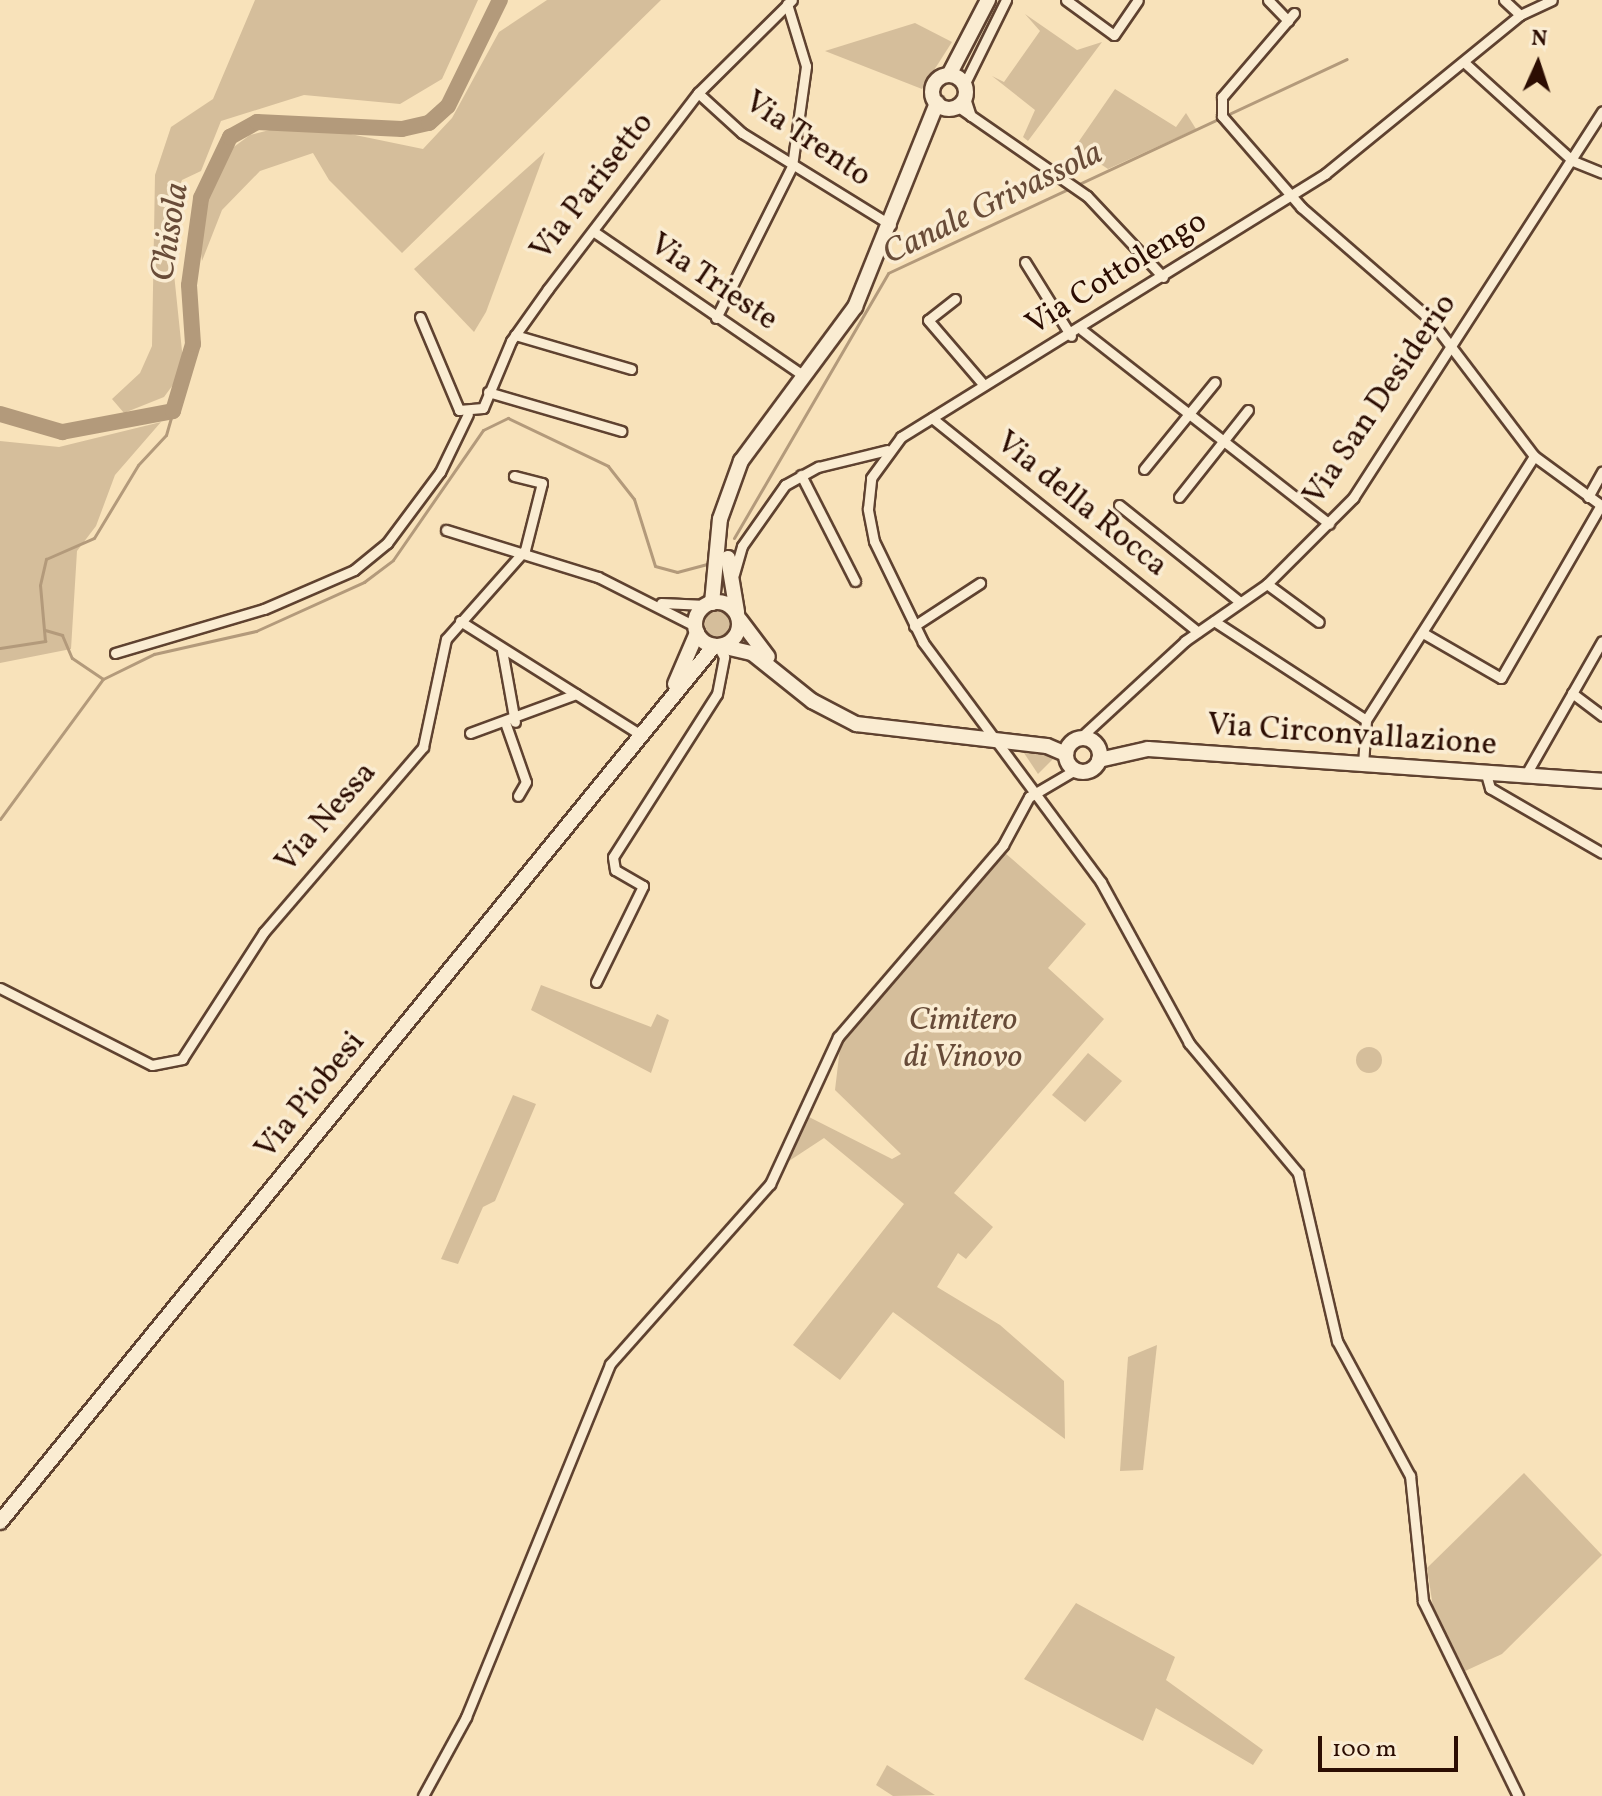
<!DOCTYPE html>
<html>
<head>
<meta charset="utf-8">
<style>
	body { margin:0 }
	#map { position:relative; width:1602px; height:1796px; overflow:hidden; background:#f8e2ba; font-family:Vollkorn,serif }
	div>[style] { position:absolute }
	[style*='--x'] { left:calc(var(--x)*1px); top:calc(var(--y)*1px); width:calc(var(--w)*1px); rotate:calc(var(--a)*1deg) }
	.green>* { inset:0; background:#d5be9b }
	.round { border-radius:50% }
	.stream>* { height:3px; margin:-1.5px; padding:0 1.5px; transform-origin:1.5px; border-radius:1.5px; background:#b39a7b }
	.river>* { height:16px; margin:-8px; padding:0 8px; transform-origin:8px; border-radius:8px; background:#b39a7b }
	.roads { filter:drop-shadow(2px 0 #5f4230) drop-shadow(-2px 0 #5f4230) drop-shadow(0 2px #5f4230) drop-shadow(0 -2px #5f4230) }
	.street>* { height:9px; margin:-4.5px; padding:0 4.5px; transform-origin:4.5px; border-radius:4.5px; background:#faecd2 }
	.secondary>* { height:14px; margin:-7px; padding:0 7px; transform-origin:7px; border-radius:7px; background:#faecd2 }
	.secondary>.ring { margin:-7px; padding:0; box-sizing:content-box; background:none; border:14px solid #faecd2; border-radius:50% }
	span { translate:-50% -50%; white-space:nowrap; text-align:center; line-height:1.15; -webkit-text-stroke:7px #faecd2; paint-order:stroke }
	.street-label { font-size:32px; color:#2c0d02 }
	.park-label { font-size:32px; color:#674b38; font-style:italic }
	.water-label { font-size:34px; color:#694c38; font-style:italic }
	.north { position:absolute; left:1498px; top:24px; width:80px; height:80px; -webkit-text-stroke:6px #faecd2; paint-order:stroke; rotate:3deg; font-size:22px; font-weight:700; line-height:32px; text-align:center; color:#2c0d02 }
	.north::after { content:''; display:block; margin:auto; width:28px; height:36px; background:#2c0d02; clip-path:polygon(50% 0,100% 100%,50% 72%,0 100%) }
	.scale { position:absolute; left:1318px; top:1736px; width:140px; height:36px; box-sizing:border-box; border:4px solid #2c0d02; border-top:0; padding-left:10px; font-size:24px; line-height:28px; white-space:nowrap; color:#2c0d02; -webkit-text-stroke:6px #faecd2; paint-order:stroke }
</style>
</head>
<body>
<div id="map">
	<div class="green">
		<i style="clip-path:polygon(255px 0,478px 0,442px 79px,400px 104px,304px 95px,221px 121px,201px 171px,182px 180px,168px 216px,184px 370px,164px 397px,124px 413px,112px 399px,140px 373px,152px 346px,155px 175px,171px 127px,213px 99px)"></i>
		<i style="clip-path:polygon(547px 0,661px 0,402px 253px,329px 180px,313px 153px,260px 171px,222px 210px,202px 261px,198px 230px,207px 196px,231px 149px,250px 135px,297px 123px,423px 149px,452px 118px,499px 32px)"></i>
		<i style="clip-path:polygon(1025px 14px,1077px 50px,1102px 42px,1028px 141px,1023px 137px,1035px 110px,992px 76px,1004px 82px,1040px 31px)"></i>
		<i style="clip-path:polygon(915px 23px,952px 42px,922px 89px,825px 51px)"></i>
		<i style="clip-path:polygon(1115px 89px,1176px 127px,1186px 113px,1196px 129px,1108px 169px,1075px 147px)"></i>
		<i style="clip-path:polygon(545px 152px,486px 312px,474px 332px,414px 269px)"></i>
		<i style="clip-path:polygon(161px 422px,115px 475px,96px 526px,77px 551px,71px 649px,0 663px,0 441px,59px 447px)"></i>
		<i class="round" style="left:705px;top:610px;width:28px;height:28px"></i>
		<i style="clip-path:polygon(1020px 747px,1060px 752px,1038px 774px)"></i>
		<i style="clip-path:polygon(1004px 852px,1086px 924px,1048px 968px,1104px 1019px,954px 1193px,993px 1227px,966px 1259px,958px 1253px,937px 1287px,1000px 1325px,1064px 1381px,1065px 1439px,893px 1312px,840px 1380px,793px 1345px,904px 1204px,824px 1138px,789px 1161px,807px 1116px,892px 1159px,901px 1154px,835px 1090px,841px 1039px)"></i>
		<i style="clip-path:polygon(541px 985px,651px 1027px,657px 1014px,669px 1020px,651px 1073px,531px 1010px)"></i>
		<i class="round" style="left:1356px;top:1047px;width:26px;height:26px"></i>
		<i style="clip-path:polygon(1088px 1053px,1122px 1081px,1085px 1122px,1052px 1095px)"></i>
		<i style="clip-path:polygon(513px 1095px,536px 1104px,495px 1201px,483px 1207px,458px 1264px,441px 1259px)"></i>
		<i style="clip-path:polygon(1157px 1345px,1143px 1470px,1120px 1471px,1128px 1357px)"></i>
		<i style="clip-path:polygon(1524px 1473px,1602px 1555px,1502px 1654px,1463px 1672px,1433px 1607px,1427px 1568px)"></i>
		<i style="clip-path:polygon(1076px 1603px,1175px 1657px,1166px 1680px,1263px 1750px,1253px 1765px,1156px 1708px,1143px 1741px,1024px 1679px)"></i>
		<i style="clip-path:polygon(887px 1765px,935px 1795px,893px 1796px,876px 1785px)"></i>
	</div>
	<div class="stream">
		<i style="--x:734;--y:538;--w:306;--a:-59.8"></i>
		<i style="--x:888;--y:273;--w:506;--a:-25"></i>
		<i style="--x:45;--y:630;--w:18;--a:16"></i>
		<i style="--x:62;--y:635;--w:25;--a:67"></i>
		<i style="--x:72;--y:658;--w:37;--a:34"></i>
		<i style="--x:0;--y:648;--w:46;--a:-8.8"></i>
		<i style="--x:45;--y:641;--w:56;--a:-95.1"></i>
		<i style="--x:40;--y:585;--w:27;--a:-77"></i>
		<i style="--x:46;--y:559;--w:52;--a:-23.6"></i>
		<i style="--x:94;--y:538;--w:85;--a:-58.9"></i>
		<i style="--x:138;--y:465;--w:41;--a:-47"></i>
		<i style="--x:166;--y:435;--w:25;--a:-74"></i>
		<i style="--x:0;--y:819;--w:174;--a:-53.7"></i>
		<i style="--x:103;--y:679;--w:57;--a:-26.1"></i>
		<i style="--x:154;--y:654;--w:105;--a:-12.7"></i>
		<i style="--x:256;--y:631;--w:119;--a:-24.4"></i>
		<i style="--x:364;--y:582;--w:36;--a:-37"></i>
		<i style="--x:393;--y:560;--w:158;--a:-55.3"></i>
		<i style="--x:483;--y:430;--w:28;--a:-26"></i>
		<i style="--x:508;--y:418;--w:111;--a:25.6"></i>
		<i style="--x:608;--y:466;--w:42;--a:51.8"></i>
		<i style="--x:634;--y:499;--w:70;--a:72.6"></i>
		<i style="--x:655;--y:566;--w:23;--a:15"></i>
		<i style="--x:677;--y:572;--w:35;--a:-15"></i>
	</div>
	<div class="river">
		<i style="--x:0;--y:414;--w:65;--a:16.2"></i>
		<i style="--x:62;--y:432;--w:113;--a:-10.7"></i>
		<i style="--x:173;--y:411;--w:70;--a:-73.4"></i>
		<i style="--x:193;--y:344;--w:59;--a:-93.9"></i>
		<i style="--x:189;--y:285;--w:88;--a:-82.1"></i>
		<i style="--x:201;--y:198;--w:68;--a:-64.6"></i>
		<i style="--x:230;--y:137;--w:31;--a:-29"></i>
		<i style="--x:257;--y:122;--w:145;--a:2.8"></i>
		<i style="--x:402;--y:129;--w:28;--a:-13"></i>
		<i style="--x:429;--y:123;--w:25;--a:-42"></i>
		<i style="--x:448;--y:106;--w:118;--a:-63.9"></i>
	</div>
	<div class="roads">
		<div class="street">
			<i style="--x:1066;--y:0;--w:59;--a:36.1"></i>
			<i style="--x:1114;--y:35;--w:42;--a:-55.6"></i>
			<i style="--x:1268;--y:0;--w:29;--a:46"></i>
			<i style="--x:1504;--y:0;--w:22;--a:43"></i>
			<i style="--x:1294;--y:13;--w:111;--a:130.6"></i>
			<i style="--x:1222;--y:97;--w:19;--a:90"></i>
			<i style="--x:1222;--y:116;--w:121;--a:49"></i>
			<i style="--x:1301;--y:207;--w:171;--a:41"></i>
			<i style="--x:1430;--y:319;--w:172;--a:52.8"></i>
			<i style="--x:1534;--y:456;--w:84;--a:36.3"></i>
			<i style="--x:1466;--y:64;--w:144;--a:42.2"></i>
			<i style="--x:1573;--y:161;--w:31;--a:22"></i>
			<i style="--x:964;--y:85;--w:95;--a:-63.7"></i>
			<i style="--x:698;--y:93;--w:59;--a:42.3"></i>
			<i style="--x:742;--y:133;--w:175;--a:31.7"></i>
			<i style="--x:965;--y:98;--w:19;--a:72"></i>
			<i style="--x:957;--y:106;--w:158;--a:34.7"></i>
			<i style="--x:1087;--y:196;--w:111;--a:46.8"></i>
			<i style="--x:593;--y:231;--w:256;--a:34.5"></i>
			<i style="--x:1025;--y:262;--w:87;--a:58.1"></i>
			<i style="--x:955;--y:299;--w:34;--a:142"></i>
			<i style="--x:928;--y:320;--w:86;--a:49.3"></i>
			<i style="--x:420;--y:317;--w:101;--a:67.2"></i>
			<i style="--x:459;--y:410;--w:24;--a:-5"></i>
			<i style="--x:483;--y:408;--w:73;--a:-67.3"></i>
			<i style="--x:511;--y:341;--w:64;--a:-54.6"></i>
			<i style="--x:548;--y:289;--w:247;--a:-52.6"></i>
			<i style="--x:698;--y:93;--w:132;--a:-44.7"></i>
			<i style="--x:716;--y:318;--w:170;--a:-63.4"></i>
			<i style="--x:792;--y:166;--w:101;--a:-82"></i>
			<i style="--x:806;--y:66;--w:65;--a:-107"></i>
			<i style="--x:1082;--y:330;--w:314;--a:38.1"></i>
			<i style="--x:515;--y:335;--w:121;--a:16.3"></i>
			<i style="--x:488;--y:392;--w:139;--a:16.3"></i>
			<i style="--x:932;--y:418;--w:341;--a:38.8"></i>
			<i style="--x:1144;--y:469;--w:112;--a:-50.8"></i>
			<i style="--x:801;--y:475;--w:119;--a:63"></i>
			<i style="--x:1179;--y:497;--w:111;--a:-51.6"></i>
			<i style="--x:1588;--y:497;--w:29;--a:-61"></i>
			<i style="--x:1119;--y:505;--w:155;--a:38.7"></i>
			<i style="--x:446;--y:530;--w:159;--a:17.2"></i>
			<i style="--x:598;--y:577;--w:109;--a:26.8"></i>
			<i style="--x:734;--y:574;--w:29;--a:-74"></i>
			<i style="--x:742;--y:546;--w:75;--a:-54.8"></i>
			<i style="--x:785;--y:485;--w:38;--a:-29"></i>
			<i style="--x:818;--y:467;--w:71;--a:-13.8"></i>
			<i style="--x:1267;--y:584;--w:64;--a:36.2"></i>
			<i style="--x:661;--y:603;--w:45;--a:2.5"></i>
			<i style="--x:460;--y:621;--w:214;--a:32.2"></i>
			<i style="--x:1214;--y:621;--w:181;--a:33.1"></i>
			<i style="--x:914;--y:626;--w:79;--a:-33.1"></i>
			<i style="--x:1423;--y:633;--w:90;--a:30"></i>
			<i style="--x:1501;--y:678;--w:200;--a:-60"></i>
			<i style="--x:502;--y:650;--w:73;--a:79.8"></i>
			<i style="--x:115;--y:653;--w:155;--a:-16.5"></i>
			<i style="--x:264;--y:609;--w:98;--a:-23.4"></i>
			<i style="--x:354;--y:570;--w:43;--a:-39.3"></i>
			<i style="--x:387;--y:543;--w:89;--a:-53.3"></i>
			<i style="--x:440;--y:472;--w:64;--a:-64.2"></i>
			<i style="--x:1572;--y:693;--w:38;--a:37"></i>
			<i style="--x:506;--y:725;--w:60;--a:70.7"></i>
			<i style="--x:526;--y:782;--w:16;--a:120"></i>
			<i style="--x:470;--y:733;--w:113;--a:-20.2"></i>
			<i style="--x:1080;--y:738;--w:143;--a:-42.7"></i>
			<i style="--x:1185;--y:641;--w:100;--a:-34.8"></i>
			<i style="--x:1267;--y:584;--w:122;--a:-45"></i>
			<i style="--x:1353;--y:498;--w:460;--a:-57.2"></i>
			<i style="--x:1363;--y:765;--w:45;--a:-86.2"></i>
			<i style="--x:1366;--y:720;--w:313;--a:-57.5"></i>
			<i style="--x:1486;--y:774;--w:15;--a:74"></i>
			<i style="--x:1490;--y:788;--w:129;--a:30.1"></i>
			<i style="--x:1525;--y:776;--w:155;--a:-60.3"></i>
			<i style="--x:596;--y:982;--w:107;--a:-63.9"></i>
			<i style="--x:643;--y:886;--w:32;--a:-150"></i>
			<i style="--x:615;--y:870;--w:13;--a:-99"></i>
			<i style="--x:613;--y:857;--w:193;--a:-57.5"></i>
			<i style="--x:717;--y:694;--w:38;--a:-79"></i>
			<i style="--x:724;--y:657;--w:13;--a:-119"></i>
			<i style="--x:0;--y:988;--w:170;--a:26.9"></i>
			<i style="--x:152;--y:1065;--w:31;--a:-11"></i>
			<i style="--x:182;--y:1059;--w:151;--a:-57.2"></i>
			<i style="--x:264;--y:932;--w:244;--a:-49.3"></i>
			<i style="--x:423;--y:747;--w:110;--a:-78"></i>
			<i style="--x:446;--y:639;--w:119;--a:-48.4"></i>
			<i style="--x:525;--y:550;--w:69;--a:-75.8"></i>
			<i style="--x:542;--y:483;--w:29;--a:-166"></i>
			<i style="--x:423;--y:1796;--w:90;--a:-61.4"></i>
			<i style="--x:466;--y:1717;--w:381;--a:-67.8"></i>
			<i style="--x:610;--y:1364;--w:241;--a:-48.4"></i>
			<i style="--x:770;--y:1184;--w:162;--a:-65.2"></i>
			<i style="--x:838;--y:1037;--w:253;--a:-49.3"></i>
			<i style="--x:1003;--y:845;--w:55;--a:-61.6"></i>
			<i style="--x:1029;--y:797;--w:53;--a:-30.4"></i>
			<i style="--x:1518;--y:1796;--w:217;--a:-116"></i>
			<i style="--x:1423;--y:1601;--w:126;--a:-95.9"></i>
			<i style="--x:1410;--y:1476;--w:153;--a:-118.4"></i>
			<i style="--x:1337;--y:1341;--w:172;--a:-103.1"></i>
			<i style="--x:1298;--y:1173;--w:170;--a:-130"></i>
			<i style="--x:1189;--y:1043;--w:183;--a:-118.7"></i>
			<i style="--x:1101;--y:882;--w:299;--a:-126.6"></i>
			<i style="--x:923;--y:642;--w:112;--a:-115.9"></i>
			<i style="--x:874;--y:541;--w:33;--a:-101"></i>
			<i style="--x:868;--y:509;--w:31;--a:-84"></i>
			<i style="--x:871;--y:478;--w:51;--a:-53.8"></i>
			<i style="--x:901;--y:437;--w:499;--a:-31.8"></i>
			<i style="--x:1325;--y:174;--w:252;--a:-39.2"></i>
			<i style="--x:1520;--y:15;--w:35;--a:-25"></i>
		</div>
		<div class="secondary">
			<i style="--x:949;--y:75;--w:85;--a:-62.5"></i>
			<i class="ring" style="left:932px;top:75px;width:20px;height:20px"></i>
			<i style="--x:728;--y:558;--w:55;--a:80.5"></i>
			<i class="ring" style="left:695px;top:602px;width:30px;height:30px"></i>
			<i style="--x:712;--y:603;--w:84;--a:-84.6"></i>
			<i style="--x:720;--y:519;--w:62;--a:-70.1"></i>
			<i style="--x:741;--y:461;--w:192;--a:-53.5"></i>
			<i style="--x:855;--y:307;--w:220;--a:-68.1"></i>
			<i style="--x:740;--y:620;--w:46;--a:52.9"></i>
			<i style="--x:721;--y:646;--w:32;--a:13"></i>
			<i style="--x:752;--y:653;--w:77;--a:38.7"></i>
			<i style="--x:812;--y:701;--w:50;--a:27.6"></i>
			<i style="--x:856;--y:724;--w:192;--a:6.6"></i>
			<i style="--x:1047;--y:746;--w:21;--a:23"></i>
			<i style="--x:675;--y:684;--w:56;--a:-66.7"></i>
			<i class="ring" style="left:1066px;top:738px;width:20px;height:20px"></i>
			<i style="--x:1099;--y:760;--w:50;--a:-12.7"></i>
			<i style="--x:1148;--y:749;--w:455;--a:4"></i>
			<i style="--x:0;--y:1522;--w:1130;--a:-50.82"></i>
		</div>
	</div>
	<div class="street-label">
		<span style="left:807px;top:140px;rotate:34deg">Via Trento</span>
		<span style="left:593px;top:187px;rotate:-52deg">Via Parisetto</span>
		<span style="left:1117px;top:274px;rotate:-32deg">Via Cottolengo</span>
		<span style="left:713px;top:283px;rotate:34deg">Via Trieste</span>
		<span style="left:1381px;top:400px;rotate:-56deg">Via San Desiderio</span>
		<span style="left:1081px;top:505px;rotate:39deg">Via della Rocca</span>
		<span style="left:1352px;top:736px;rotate:4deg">Via Circonvallazione</span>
		<span style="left:327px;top:818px;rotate:-49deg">Via Nessa</span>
		<span style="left:311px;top:1096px;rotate:-51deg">Via Piobesi</span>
	</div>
	<div class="park-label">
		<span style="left:963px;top:1040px">Cimitero<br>di Vinovo</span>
	</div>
	<div class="water-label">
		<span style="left:993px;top:204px;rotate:-26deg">Canale Grivassola</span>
		<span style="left:171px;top:232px;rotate:-81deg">Chisola</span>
	</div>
	<div class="north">N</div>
	<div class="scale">100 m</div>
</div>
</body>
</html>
